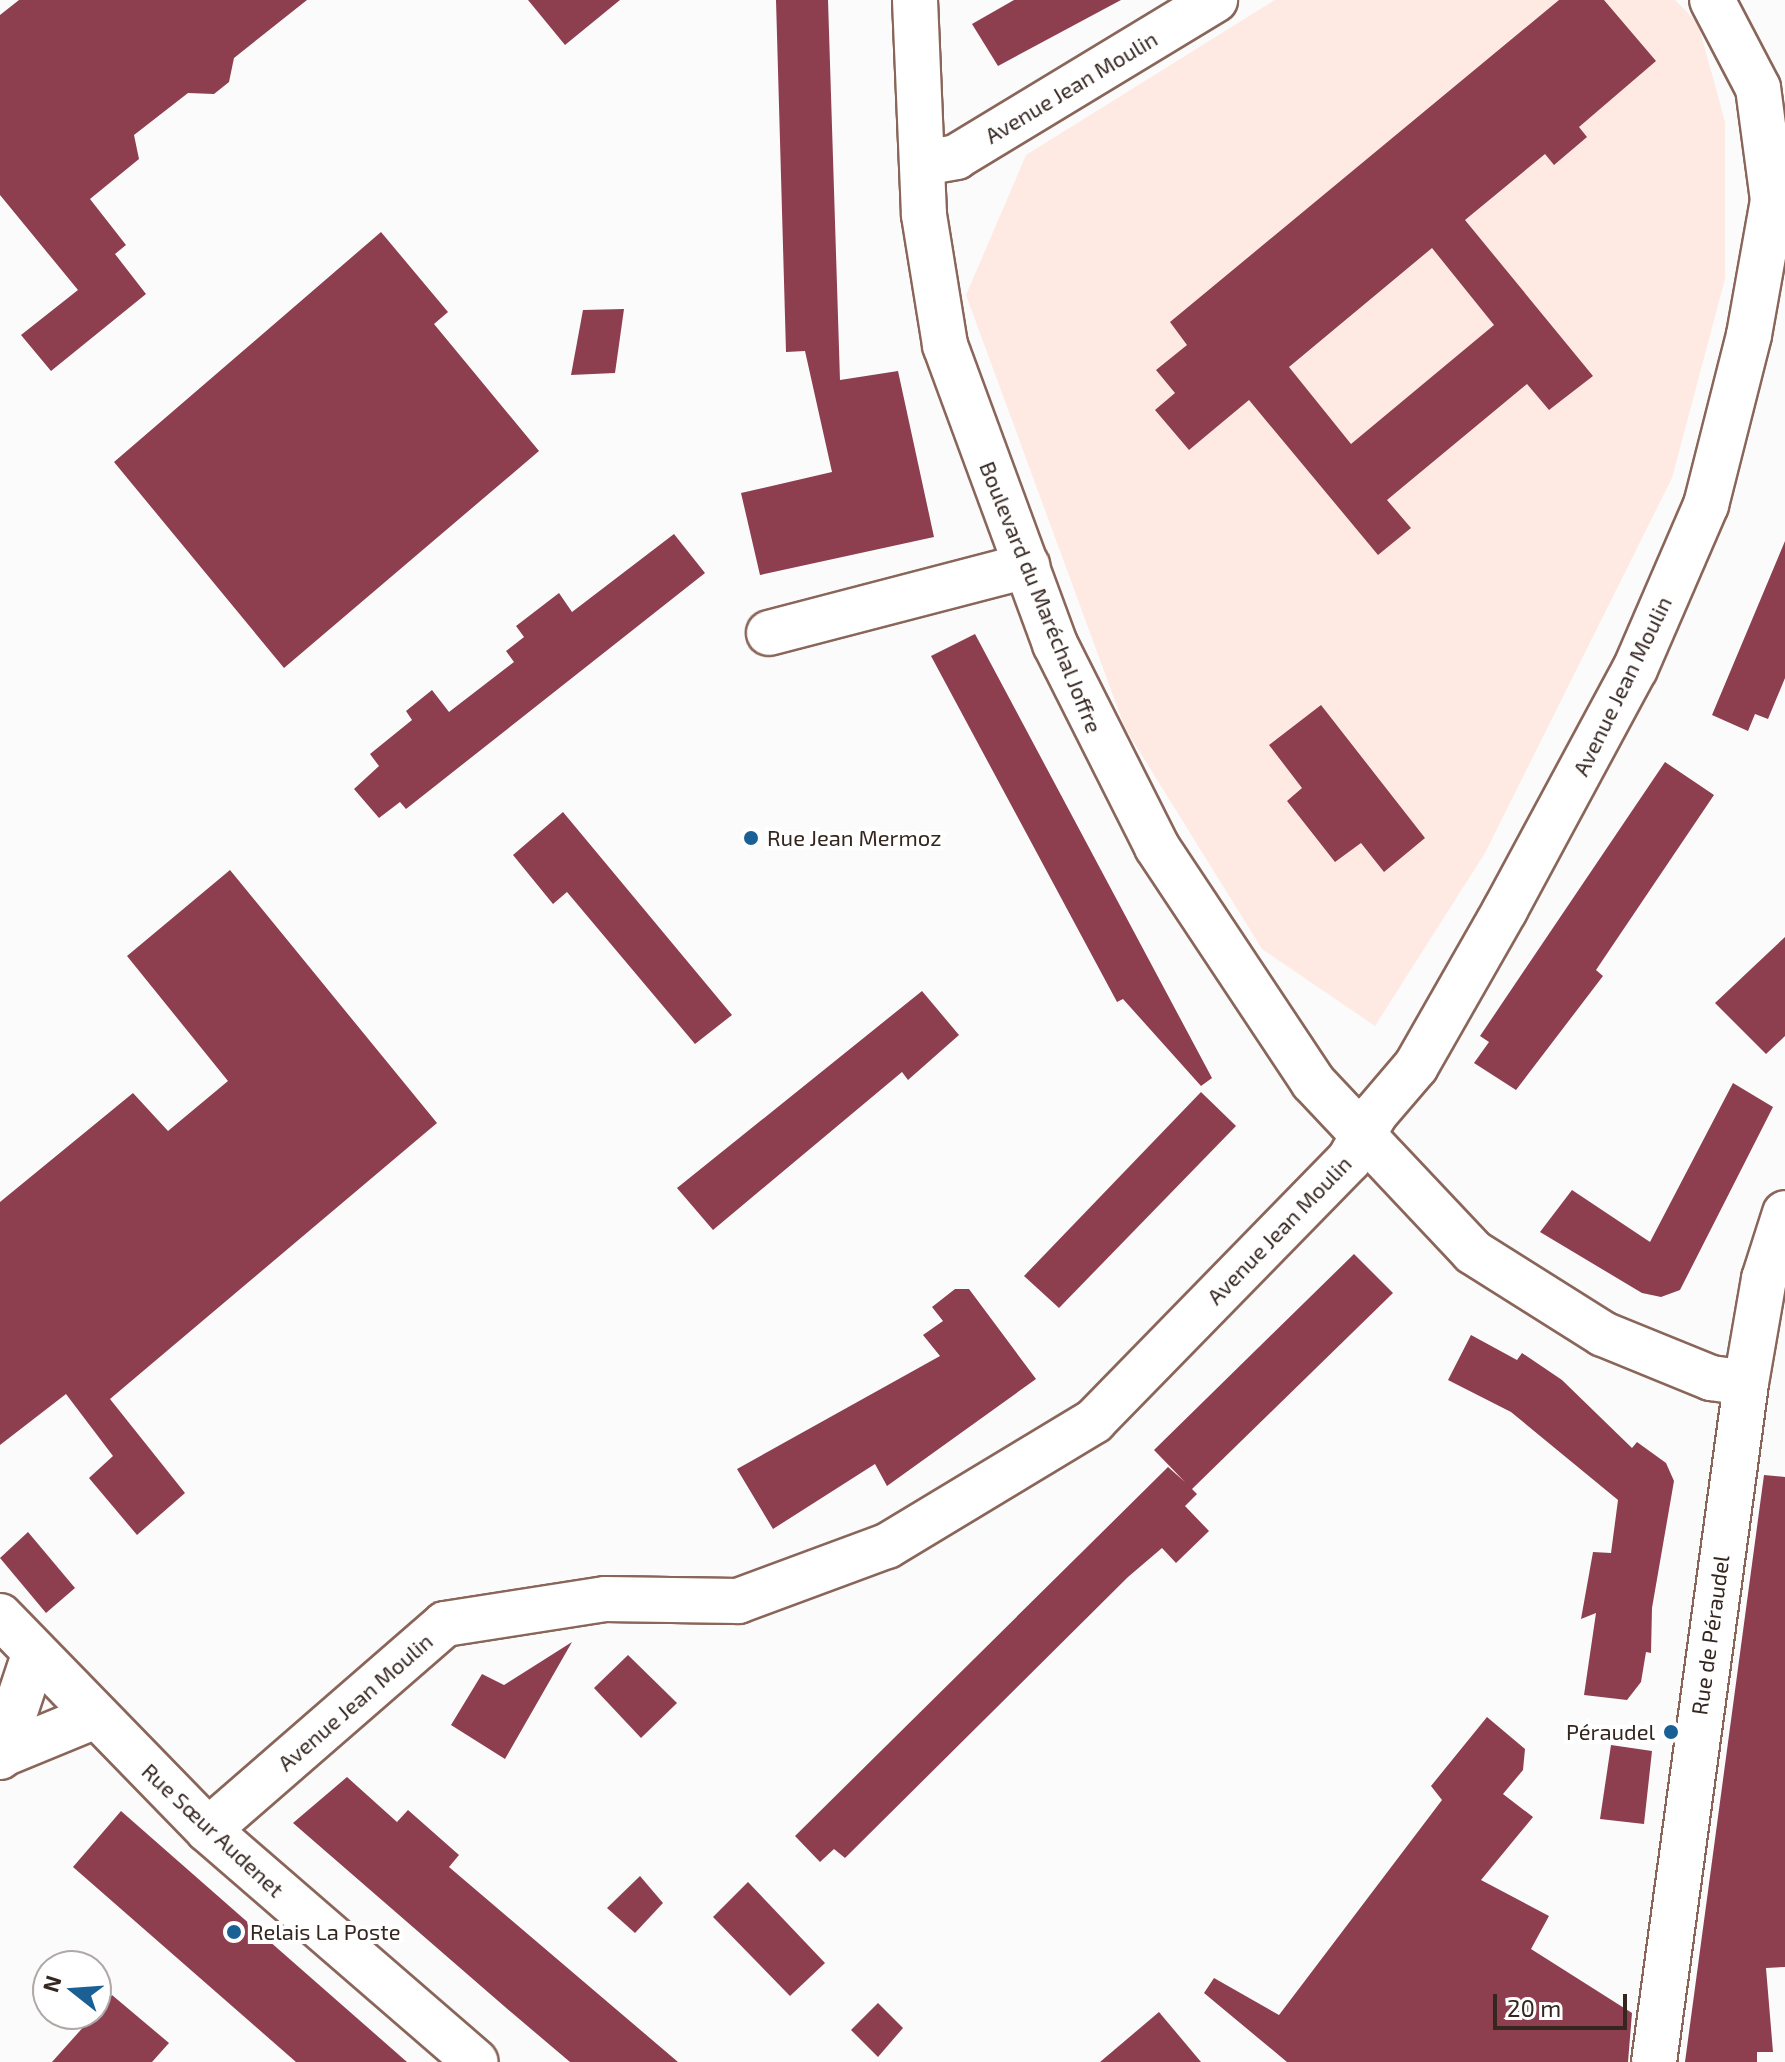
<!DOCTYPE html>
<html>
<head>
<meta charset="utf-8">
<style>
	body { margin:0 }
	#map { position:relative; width:1785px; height:2062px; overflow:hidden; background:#fbfbfb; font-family:"Exo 2",sans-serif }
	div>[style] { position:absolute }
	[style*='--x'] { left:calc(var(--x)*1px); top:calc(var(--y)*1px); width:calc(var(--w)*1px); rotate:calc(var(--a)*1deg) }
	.built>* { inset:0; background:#feeae3 }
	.building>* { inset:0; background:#8d3f50 }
	.roads { filter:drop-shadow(2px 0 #8a665a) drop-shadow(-2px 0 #8a665a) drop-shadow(0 2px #8a665a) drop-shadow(0 -2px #8a665a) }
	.minor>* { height:44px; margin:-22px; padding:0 22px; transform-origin:22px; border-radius:22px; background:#fff }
	.tertiary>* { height:44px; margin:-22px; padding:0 22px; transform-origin:22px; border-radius:22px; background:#fff }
	.secondary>* { height:44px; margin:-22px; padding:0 22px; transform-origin:22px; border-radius:22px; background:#fff }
	.dots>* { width:22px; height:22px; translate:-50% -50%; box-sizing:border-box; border:4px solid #fff; border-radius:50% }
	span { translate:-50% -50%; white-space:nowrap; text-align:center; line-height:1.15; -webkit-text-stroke:8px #fff; paint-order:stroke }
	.street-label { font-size:22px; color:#352620 }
	.poi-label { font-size:22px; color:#352620 }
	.left { translate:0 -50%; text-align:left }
	.right { translate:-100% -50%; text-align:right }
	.north { position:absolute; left:32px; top:1950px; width:80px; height:80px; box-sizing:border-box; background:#fff; border:2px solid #aea8a6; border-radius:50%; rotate:287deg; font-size:22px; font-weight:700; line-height:32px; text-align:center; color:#352620 }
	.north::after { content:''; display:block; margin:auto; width:28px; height:36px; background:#1a6094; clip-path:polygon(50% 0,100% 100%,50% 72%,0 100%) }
	.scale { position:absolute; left:1493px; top:1994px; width:134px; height:36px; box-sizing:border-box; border:4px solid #352620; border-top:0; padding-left:10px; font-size:24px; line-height:28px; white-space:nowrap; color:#352620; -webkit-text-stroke:6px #fff; paint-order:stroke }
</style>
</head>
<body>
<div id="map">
	<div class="built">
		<i style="clip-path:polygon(1275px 0,1675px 0,1698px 23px,1725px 122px,1725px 279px,1672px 478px,1485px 853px,1375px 1026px,1262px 949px,1125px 728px,966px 295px,1026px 155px)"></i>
	</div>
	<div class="building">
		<i style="clip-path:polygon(19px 0,307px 0,234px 58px,229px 82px,214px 94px,188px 93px,134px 135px,139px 159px,90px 199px,126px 245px,115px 254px,146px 294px,51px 371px,21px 335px,78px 290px,0 195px,0 15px)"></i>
		<i style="clip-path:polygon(528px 0,620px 0,565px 45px)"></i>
		<i style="clip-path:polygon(776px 0,828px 0,840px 380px,898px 371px,934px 537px,760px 575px,741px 493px,832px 472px,805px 351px,786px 352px)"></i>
		<i style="clip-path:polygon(1014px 0,1121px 0,998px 66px,972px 24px)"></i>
		<i style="clip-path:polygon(evenodd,1559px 0,1604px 0,1656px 61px,1579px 127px,1587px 137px,1554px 165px,1545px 154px,1465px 220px,1593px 376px,1549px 410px,1527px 384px,1387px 500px,1411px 528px,1378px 555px,1249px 400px,1189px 450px,1155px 410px,1175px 393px,1156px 370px,1187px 345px,1170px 322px,1559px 0,1432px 248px,1494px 325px,1351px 444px,1289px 367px,1432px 248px)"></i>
		<i style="clip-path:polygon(381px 232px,448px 312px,434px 324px,539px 451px,284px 668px,114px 462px)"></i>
		<i style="clip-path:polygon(624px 309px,615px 373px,571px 375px,583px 310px)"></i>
		<i style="clip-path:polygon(674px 534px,705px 573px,406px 809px,400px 802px,379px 818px,354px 789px,379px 766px,370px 754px,412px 720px,406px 711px,432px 690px,449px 712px,514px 662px,506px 651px,524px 637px,516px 626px,559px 593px,572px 612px)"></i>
		<i style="clip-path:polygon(1785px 541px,1785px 678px,1768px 719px,1755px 714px,1748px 731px,1712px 715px)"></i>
		<i style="clip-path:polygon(975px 634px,1212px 1078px,1201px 1086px,1123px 999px,1117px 1002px,931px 656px)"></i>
		<i style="clip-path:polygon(1321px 705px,1425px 838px,1384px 872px,1361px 843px,1335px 862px,1287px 801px,1302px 788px,1269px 745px)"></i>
		<i style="clip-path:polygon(1665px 762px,1714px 795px,1596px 970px,1603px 976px,1516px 1090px,1474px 1063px,1489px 1042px,1480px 1036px)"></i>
		<i style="clip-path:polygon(563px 812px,732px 1015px,695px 1044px,567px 892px,553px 904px,513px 855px)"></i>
		<i style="clip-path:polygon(230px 870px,437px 1123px,110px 1399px,185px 1493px,137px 1535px,89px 1478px,113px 1456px,66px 1394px,0 1445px,0 1202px,133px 1093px,168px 1131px,228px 1081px,127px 956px)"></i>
		<i style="clip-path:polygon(1785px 937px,1785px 1036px,1766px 1054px,1715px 1003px)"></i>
		<i style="clip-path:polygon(922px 991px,959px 1035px,908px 1080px,902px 1072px,713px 1230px,677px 1188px)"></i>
		<i style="clip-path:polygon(1733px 1083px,1773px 1107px,1680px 1290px,1661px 1297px,1642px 1293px,1540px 1232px,1572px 1190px,1650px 1242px)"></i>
		<i style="clip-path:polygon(1201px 1092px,1236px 1126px,1059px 1308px,1024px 1276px)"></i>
		<i style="clip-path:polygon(1354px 1254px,1393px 1293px,1192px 1489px,1197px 1494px,1185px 1506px,1209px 1531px,1176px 1563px,1162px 1548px,1128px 1577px,845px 1858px,834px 1849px,820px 1862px,795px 1836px,1168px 1467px,1185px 1482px,1154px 1450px)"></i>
		<i style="clip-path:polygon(955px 1289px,969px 1289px,1036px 1379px,887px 1486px,875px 1464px,773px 1529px,737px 1469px,940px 1356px,923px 1335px,943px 1321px,932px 1307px)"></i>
		<i style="clip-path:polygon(1471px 1335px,1517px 1360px,1522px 1353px,1562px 1380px,1632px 1448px,1637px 1442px,1666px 1463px,1674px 1481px,1652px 1608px,1651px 1653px,1646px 1652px,1641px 1682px,1627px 1700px,1584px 1695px,1596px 1613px,1581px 1619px,1593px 1552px,1611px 1553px,1618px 1500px,1511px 1412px,1448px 1380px)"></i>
		<i style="clip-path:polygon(1764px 1475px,1785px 1477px,1785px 1967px,1766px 1968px,1773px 2052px,1757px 2052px,1757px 2062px,1685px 2062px)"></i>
		<i style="clip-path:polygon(28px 1532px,75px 1588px,46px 1613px,0 1558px)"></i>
		<i style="clip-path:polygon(572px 1642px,505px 1759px,451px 1725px,482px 1674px,504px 1685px)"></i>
		<i style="clip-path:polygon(628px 1655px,677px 1703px,641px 1738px,594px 1688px)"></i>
		<i style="clip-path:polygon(1487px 1717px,1525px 1749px,1523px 1770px,1503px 1794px,1533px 1817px,1481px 1880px,1549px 1916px,1531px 1949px,1632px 2013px,1628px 2062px,1287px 2062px,1204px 1993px,1214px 1978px,1279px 2015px,1442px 1800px,1431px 1786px)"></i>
		<i style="clip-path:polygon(1611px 1745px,1652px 1751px,1644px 1824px,1600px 1819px)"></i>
		<i style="clip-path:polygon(347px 1777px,397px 1822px,408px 1810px,459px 1855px,449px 1867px,678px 2062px,570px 2062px,511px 2012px,293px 1823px)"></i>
		<i style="clip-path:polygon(121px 1811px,407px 2062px,296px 2062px,73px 1867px)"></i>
		<i style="clip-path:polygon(640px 1876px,663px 1903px,635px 1933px,607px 1908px)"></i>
		<i style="clip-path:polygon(748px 1882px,825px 1963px,790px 1996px,713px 1917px)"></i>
		<i style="clip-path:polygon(112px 1995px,169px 2043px,152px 2062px,52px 2062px)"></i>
		<i style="clip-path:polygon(878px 2003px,903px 2028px,878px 2057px,851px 2030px)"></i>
		<i style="clip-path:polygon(1159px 2012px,1201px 2062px,1100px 2062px)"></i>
	</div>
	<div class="roads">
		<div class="minor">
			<i style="--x:923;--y:163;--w:34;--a:-10"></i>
			<i style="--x:956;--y:157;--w:303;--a:-31.2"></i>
			<i style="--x:769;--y:633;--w:267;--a:-14.6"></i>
			<i style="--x:208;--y:1830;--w:314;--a:-41"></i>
			<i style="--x:445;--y:1624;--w:162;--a:-8.9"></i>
			<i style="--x:605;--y:1599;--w:133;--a:0.9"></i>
			<i style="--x:738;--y:1601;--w:159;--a:-20.3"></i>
			<i style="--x:887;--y:1546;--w:242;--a:-31.1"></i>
			<i style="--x:1094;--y:1421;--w:365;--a:-45.7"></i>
			<i style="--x:1349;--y:1160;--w:53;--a:-60.5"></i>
			<i style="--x:1375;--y:1114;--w:63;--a:-49.5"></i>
			<i style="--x:1416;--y:1066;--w:180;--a:-60.3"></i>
			<i style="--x:1505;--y:910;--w:274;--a:-61.7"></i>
			<i style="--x:1635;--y:669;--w:179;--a:-66.6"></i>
			<i style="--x:1706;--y:505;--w:175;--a:-75.8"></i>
			<i style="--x:1749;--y:335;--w:137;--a:-79.9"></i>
			<i style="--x:1773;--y:200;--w:113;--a:-97.6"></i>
			<i style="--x:1758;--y:88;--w:99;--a:-117.6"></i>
		</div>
		<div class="tertiary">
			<i style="--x:915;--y:0;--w:215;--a:87.6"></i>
			<i style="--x:924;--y:215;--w:132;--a:80.8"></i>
			<i style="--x:945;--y:345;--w:319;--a:69.8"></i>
			<i style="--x:1055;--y:644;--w:227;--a:63.3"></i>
			<i style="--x:1157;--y:847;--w:282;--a:56.4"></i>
			<i style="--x:1313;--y:1082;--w:233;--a:46.7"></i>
			<i style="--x:1473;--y:1252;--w:154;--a:32.2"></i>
			<i style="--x:1603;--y:1334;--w:117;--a:22.2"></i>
			<i style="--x:1711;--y:1378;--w:35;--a:8"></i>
			<i style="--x:0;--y:1616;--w:298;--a:45.8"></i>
			<i style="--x:208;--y:1830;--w:354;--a:40.9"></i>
			<i style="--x:1;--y:1755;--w:100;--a:-22.4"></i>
			<i style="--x:0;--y:1757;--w:108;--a:-71.6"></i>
		</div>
		<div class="secondary">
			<i style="--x:1654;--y:2062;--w:685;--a:-82.28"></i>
			<i style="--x:1746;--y:1383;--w:106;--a:-80.2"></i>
			<i style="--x:1764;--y:1279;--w:69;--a:-72.3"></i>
		</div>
	</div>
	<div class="dots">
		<i style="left:751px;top:838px;background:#1a6094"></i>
		<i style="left:1671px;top:1732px;background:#1a6094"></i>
		<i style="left:234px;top:1932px;background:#1a6094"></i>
	</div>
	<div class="street-label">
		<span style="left:1071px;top:87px;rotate:-31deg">Avenue Jean Moulin</span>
		<span style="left:1041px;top:597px;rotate:68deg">Boulevard du Maréchal Joffre</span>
		<span style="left:1622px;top:686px;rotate:-64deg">Avenue Jean Moulin</span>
		<span style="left:1279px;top:1230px;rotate:-46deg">Avenue Jean Moulin</span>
		<span style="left:1710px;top:1635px;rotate:-82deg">Rue de Péraudel</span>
		<span style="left:355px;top:1702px;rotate:-41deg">Avenue Jean Moulin</span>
		<span style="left:213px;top:1830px;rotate:43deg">Rue Sœur Audenet</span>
	</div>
	<div class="poi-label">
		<span class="left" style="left:767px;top:838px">Rue Jean Mermoz</span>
		<span class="right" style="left:1655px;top:1732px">Péraudel</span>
		<span class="left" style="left:250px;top:1932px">Relais La Poste</span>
	</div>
	<div class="north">N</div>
	<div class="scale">20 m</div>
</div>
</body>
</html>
